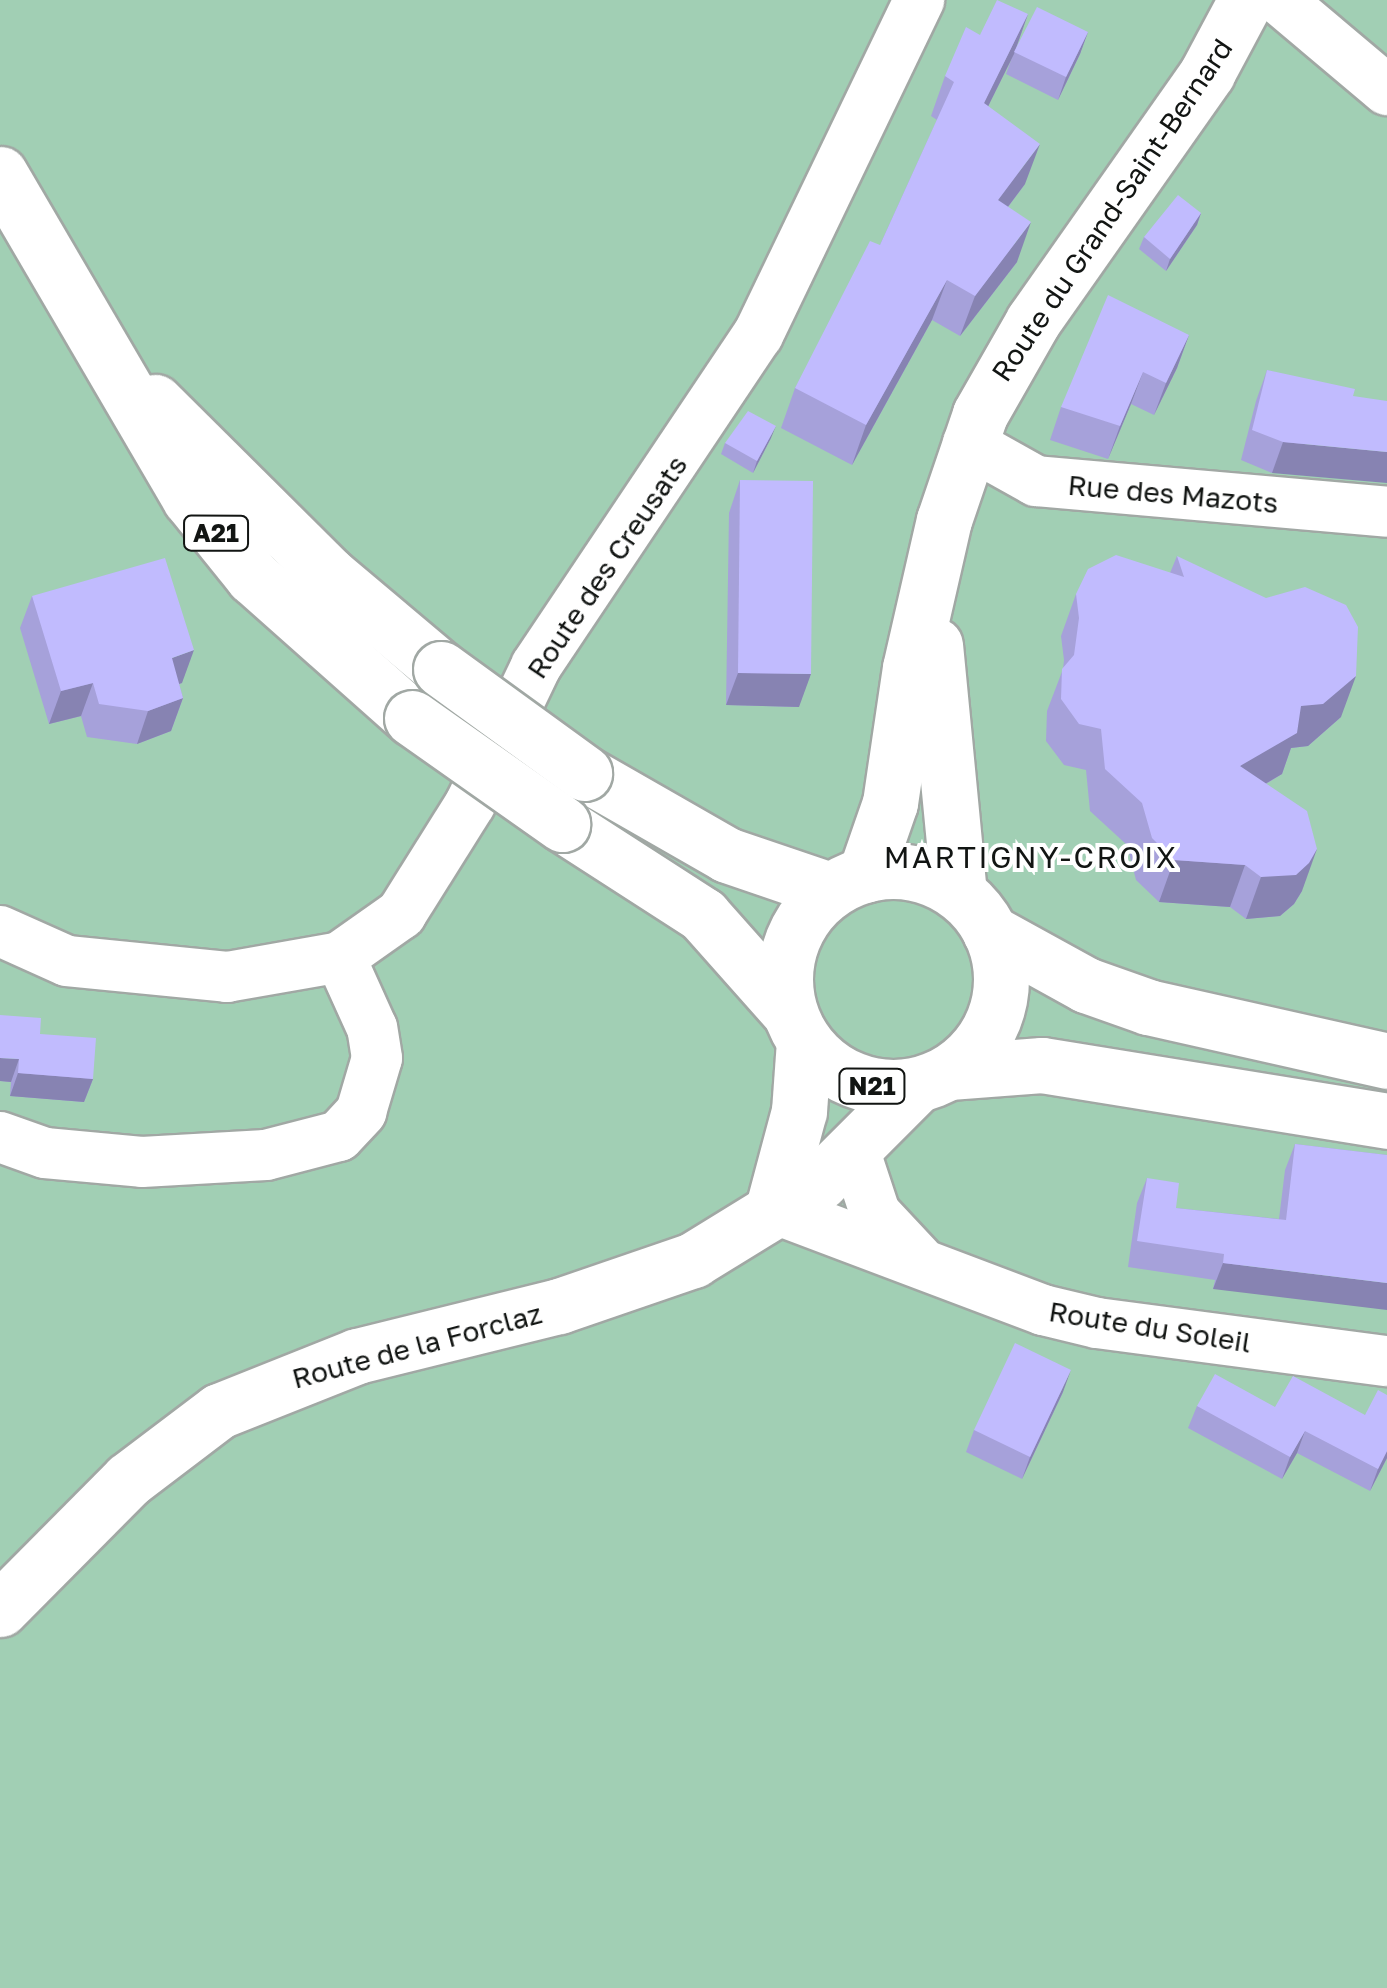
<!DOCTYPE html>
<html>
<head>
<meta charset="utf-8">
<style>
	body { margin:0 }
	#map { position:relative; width:1387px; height:1988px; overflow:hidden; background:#e6ede9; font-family:"Golos Text",sans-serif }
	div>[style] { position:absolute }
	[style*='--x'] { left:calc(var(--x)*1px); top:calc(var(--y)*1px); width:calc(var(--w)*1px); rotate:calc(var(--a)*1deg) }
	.green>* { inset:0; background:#a1cfb4 }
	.roads { filter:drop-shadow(2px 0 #a1a8a4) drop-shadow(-2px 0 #a1a8a4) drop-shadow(0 2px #a1a8a4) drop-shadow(0 -2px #a1a8a4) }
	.minor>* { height:50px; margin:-25px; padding:0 25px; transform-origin:25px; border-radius:25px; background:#fff }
	.tertiary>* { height:55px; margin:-27.5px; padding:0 27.5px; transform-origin:27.5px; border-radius:27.5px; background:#fff }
	.secondary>* { height:55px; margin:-27.5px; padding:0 27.5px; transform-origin:27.5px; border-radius:27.5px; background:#fff }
	.primary>* { height:55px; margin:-27.5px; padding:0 27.5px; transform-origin:27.5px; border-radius:27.5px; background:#fff }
	.primary>.ring { margin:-27.5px; padding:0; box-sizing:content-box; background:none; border:55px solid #fff; border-radius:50% }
	.trunk>* { height:55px; margin:-27.5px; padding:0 27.5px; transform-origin:27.5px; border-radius:27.5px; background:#fff }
	.bridges { filter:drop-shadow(2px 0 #a1a8a4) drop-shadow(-2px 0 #a1a8a4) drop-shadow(0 2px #a1a8a4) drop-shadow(0 -2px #a1a8a4) }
	.trunk-bridge>* { height:55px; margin:-27.5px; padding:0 27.5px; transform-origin:27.5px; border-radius:27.5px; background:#fff }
	.wall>* { inset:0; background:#a6a1da }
	.shaded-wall>* { inset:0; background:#8783b2 }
	.building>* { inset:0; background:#c1bbfe }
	span { translate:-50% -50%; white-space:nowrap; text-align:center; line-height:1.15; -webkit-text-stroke:8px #fff; paint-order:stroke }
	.shield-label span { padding:2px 8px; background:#fff; border:2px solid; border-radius:8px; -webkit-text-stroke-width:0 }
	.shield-label { font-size:25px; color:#121513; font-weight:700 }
	.street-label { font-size:28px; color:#121513 }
	.neighbourhood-label { font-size:30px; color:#121513; letter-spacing:2.5px }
</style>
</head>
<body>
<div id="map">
	<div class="green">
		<i style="clip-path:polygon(0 0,1387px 0,1387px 1988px,0 1988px)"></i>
	</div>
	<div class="roads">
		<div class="minor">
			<i style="--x:1280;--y:0;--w:140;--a:40.1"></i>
			<i style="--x:968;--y:443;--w:78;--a:29.2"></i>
			<i style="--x:1036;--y:481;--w:352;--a:5"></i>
			<i style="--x:0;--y:931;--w:73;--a:24.1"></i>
			<i style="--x:67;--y:961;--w:161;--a:5.7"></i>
			<i style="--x:227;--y:977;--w:115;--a:-10"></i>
			<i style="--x:340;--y:957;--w:75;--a:-35.2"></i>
			<i style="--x:401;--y:914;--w:130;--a:-57.9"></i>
			<i style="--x:470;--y:804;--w:153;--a:-64.4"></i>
			<i style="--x:536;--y:666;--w:399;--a:-56.2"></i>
			<i style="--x:758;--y:335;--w:372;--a:-64.3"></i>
			<i style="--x:0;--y:1137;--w:48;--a:19.6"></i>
			<i style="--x:45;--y:1153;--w:97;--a:5.3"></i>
			<i style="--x:142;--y:1162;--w:124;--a:-3.2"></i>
			<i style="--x:266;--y:1155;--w:75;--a:-14.6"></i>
			<i style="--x:339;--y:1136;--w:33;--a:-47"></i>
			<i style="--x:361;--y:1112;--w:56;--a:-73.5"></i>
			<i style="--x:377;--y:1058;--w:30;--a:-99"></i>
			<i style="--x:372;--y:1028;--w:78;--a:-114.3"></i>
			<i style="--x:855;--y:1152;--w:64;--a:71.8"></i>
			<i style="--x:875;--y:1213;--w:63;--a:46.9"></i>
			<i style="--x:773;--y:1208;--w:289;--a:20.7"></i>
			<i style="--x:1043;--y:1310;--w:56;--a:13.5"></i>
			<i style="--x:1097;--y:1323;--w:292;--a:7.5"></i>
		</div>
		<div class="tertiary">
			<i style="--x:935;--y:645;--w:248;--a:84.5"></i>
			<i style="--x:865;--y:875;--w:76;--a:-70.9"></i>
			<i style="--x:890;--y:803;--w:136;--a:-81.6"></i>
			<i style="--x:910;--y:668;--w:152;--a:-77.1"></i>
			<i style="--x:944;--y:520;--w:112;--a:-71.2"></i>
			<i style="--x:980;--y:414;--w:107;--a:-60.3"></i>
			<i style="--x:1033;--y:321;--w:303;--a:-54.9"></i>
			<i style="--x:1207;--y:73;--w:83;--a:-61.9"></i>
		</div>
		<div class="secondary">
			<i style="--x:773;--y:1208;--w:100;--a:-75"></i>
			<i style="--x:799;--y:1111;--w:70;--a:-85.9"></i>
			<i style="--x:0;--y:1609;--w:182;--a:-45.2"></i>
			<i style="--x:128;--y:1480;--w:114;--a:-37.2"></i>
			<i style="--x:219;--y:1411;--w:149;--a:-21.7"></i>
			<i style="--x:357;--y:1356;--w:208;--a:-13.9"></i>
			<i style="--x:559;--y:1306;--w:142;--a:-18.9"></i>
			<i style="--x:693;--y:1260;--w:149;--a:-31.6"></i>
			<i style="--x:820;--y:1182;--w:137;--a:-45"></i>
		</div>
		<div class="primary">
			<i class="ring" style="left:785px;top:871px;width:161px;height:161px"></i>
			<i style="--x:990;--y:932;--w:110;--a:28.9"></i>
			<i style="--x:1086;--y:985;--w:66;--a:19.5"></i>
			<i style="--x:1148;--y:1007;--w:245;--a:12.7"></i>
			<i style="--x:949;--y:1072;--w:93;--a:-4.3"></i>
			<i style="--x:1042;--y:1065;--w:350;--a:9.2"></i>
		</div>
		<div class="trunk">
			<i style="--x:0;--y:174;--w:376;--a:59.7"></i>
			<i style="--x:190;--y:499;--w:100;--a:51.1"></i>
			<i style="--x:253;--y:577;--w:213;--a:41.6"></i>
			<i style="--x:155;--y:402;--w:243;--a:44.8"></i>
			<i style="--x:327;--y:573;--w:149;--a:40.1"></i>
			<i style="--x:584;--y:773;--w:165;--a:29.8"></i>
			<i style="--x:727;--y:855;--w:109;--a:18.8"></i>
			<i style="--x:562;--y:824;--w:168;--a:32.8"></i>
			<i style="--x:703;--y:915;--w:130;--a:48.4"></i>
		</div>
	</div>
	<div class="bridges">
		<div class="trunk-bridge">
			<i style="--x:441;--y:669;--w:177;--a:36"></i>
			<i style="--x:412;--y:718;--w:184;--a:35.2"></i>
		</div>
	</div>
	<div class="wall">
		<i style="clip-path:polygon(1028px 14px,1014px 54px,988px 106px,1025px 184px,1008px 207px,1017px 262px,960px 336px,932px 320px,852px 465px,781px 428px,795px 388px,880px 245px,937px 120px,931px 116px,945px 76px,980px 35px)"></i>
		<i style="clip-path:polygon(1088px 32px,1080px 54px,1058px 100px,1006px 74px,1014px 52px)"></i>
		<i style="clip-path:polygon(1201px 213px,1197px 225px,1166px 271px,1139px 249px,1144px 237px)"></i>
		<i style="clip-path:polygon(1189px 335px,1177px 368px,1154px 415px,1131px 404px,1108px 459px,1050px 440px,1061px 407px)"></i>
		<i style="clip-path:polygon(1267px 370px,1353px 396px,1272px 473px,1241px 460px,1256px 401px)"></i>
		<i style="clip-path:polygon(771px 438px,753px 473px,721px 454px,725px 443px)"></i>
		<i style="clip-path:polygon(740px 480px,799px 707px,726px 705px,729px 513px)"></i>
		<i style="clip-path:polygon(1177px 556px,1341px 717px,1308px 746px,1291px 748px,1282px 774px,1266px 784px,1302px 891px,1294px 904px,1280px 916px,1246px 919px,1230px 907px,1159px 902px,1136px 880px,1127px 845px,1090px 811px,1086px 770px,1064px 765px,1046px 741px,1047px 711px,1063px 669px,1064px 660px,1061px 636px,1076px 594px,1170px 573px)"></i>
		<i style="clip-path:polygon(32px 596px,182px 683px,179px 684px,183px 698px,171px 731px,137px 744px,87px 737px,81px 716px,49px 724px,20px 628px)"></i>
		<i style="clip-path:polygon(40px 1034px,93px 1079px,84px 1102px,10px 1096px,11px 1082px,0 1081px)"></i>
		<i style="clip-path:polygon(1295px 1144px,1387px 1155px,1213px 1289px,1215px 1280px,1128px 1267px,1137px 1203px,1147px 1178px,1176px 1208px,1279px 1219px,1285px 1170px)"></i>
		<i style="clip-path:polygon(1063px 1392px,1022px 1479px,966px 1452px,974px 1430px)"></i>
		<i style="clip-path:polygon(1387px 1395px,1387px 1458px,1370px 1491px,1297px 1453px,1282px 1479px,1188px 1428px,1197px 1406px,1275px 1407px,1365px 1415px)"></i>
	</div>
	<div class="shaded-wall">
		<i style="clip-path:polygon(1028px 14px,1014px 54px,970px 143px,984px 103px)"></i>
		<i style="clip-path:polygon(1088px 32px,1080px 54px,1058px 100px,1066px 77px)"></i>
		<i style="clip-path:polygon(1040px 144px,1025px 184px,983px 240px,998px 200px)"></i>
		<i style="clip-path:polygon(1201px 213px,1197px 225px,1166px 271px,1170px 259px)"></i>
		<i style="clip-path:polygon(1031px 222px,1017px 262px,960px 336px,975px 296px)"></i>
		<i style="clip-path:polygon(947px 280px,932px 320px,852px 465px,866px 425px)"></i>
		<i style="clip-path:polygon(1189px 335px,1177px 368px,1154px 415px,1166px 383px)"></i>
		<i style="clip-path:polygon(1143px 372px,1131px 404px,1108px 459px,1120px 426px)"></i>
		<i style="clip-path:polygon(776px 426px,771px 438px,753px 473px,757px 461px)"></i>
		<i style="clip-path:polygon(1283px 442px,1387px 452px,1387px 483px,1272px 473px)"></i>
		<i style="clip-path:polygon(194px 650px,182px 683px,160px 690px,172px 658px)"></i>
		<i style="clip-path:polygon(738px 673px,811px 674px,799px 707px,726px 705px)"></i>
		<i style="clip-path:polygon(1356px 676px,1341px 717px,1308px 746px,1291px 748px,1282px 774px,1224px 808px,1240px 766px,1301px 706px)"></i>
		<i style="clip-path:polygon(93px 683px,81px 716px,49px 724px,61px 691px)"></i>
		<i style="clip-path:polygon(183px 698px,171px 731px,137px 744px,148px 711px)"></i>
		<i style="clip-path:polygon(1317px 849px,1302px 891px,1294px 904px,1280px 916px,1246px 919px,1261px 877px)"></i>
		<i style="clip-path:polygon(1174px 860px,1245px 865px,1230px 907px,1159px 902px)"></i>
		<i style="clip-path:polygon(0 1058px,19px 1059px,11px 1082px,0 1081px)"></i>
		<i style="clip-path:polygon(18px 1073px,93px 1079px,84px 1102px,10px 1096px)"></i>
		<i style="clip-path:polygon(1223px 1263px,1387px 1283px,1387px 1310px,1213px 1289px)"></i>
		<i style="clip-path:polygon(1071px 1370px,1063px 1392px,1022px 1479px,1030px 1457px)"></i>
		<i style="clip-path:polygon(1305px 1431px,1297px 1453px,1282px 1479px,1290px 1457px)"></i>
		<i style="clip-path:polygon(1387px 1451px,1387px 1458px,1370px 1491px,1378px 1469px)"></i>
	</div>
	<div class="building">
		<i style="clip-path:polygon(997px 0,1028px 14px,984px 103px,1040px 144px,998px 200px,1031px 222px,975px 296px,947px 280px,866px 425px,795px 388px,870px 241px,880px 245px,954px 82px,945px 76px,966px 27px,980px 35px)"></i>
		<i style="clip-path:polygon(1037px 7px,1088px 32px,1066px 77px,1014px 52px)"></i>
		<i style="clip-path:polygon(1178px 195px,1201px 213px,1170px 259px,1144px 237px)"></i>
		<i style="clip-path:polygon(1108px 295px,1189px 335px,1166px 383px,1143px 372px,1120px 426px,1061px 407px)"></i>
		<i style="clip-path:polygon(1267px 370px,1355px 389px,1353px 396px,1387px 401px,1387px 452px,1283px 442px,1252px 430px)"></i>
		<i style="clip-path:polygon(748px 411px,776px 426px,757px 461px,725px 443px)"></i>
		<i style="clip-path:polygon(740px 480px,813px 481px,811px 674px,738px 673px)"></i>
		<i style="clip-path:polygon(1116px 555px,1184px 577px,1177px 556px,1266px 598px,1305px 587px,1346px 605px,1358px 627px,1356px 676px,1323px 704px,1301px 706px,1297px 733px,1240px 766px,1307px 811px,1317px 849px,1309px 863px,1296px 875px,1261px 877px,1245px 865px,1174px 860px,1152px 838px,1142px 803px,1105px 769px,1101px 729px,1079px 724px,1061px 699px,1062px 669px,1074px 655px,1079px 618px,1076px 594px,1088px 569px)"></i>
		<i style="clip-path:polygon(165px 558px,194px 650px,172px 658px,183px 698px,148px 711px,99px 704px,93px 683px,61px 691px,32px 596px)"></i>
		<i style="clip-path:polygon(0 1015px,41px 1018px,40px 1034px,96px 1038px,93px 1079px,18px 1073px,19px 1059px,0 1058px)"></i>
		<i style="clip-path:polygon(1295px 1144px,1387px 1155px,1387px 1283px,1223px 1263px,1224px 1254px,1137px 1241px,1147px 1178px,1179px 1183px,1176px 1208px,1286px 1220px)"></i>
		<i style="clip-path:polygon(1015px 1343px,1071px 1370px,1030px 1457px,974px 1430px)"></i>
		<i style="clip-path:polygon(1215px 1374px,1275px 1407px,1293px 1376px,1365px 1415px,1378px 1390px,1387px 1395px,1387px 1451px,1378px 1469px,1305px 1431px,1290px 1457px,1197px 1406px)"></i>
	</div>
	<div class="shield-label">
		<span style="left:216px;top:533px">A21</span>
		<span style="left:872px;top:1086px">N21</span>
	</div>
	<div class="street-label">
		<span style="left:1112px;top:210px;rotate:-56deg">Route du Grand-Saint-Bernard</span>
		<span style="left:1173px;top:494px;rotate:5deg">Rue des Mazots</span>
		<span style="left:607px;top:567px;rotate:-56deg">Route des Creusats</span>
		<span style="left:1150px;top:1327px;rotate:9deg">Route du Soleil</span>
		<span style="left:417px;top:1346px;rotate:-15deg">Route de la Forclaz</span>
	</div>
	<div class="neighbourhood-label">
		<span style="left:1031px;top:857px">MARTIGNY-CROIX</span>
	</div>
</div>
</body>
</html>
